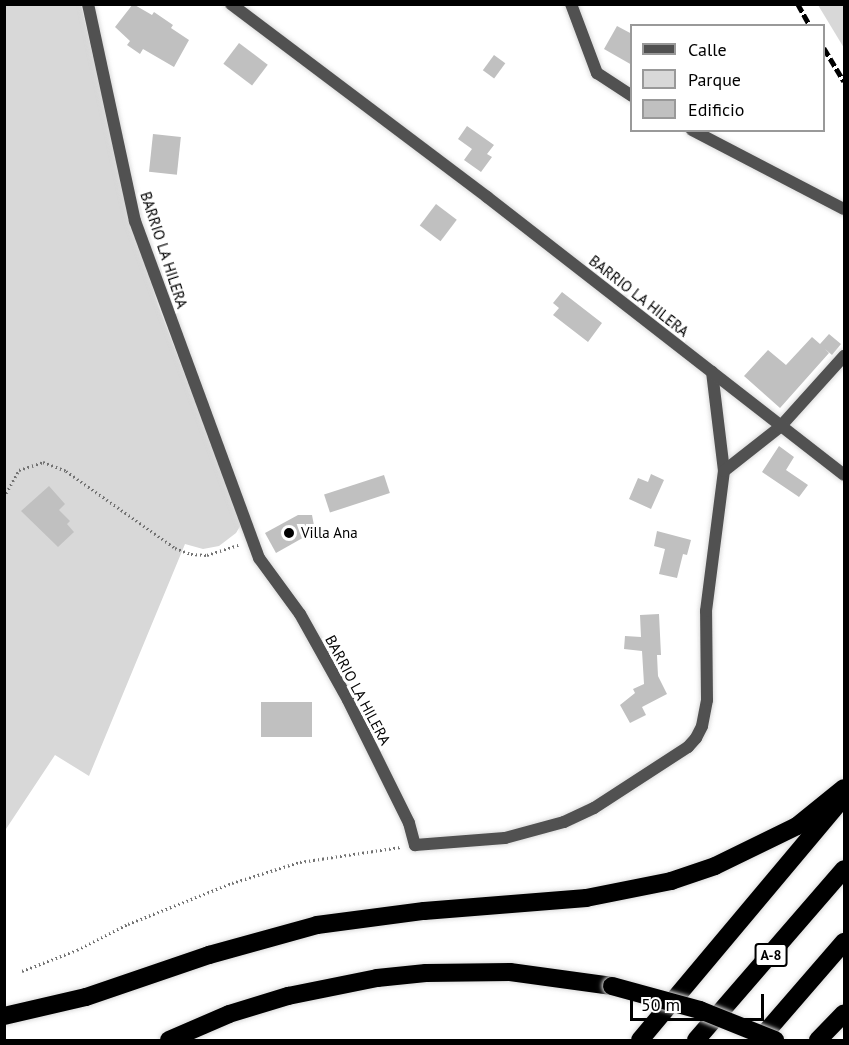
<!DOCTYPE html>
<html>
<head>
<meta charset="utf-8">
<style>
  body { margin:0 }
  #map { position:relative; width:849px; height:1045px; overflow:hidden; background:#fff; font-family:"PT Sans",sans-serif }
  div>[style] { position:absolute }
  .green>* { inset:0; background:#d8d8d8 }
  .building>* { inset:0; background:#c0c0c0; transform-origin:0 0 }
  .path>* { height:3px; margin-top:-1.5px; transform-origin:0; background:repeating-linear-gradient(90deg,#737373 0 1.5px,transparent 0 4.5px) }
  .roads { filter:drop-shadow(0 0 2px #dbdbdb) drop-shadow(0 0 2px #dbdbdb) }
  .minor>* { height:12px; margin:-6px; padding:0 6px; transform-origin:6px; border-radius:6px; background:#515151 }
  .tertiary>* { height:12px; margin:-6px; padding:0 6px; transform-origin:6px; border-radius:6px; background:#515151 }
  .motorway>* { height:18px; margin:-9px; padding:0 9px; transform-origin:9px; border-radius:9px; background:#000 }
  .rail>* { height:4.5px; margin-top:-2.25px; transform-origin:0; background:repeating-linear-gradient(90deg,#000 0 9px,transparent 0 12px) }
  .bridges { filter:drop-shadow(0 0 2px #dbdbdb) drop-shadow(0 0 2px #dbdbdb) }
  .motorway-bridge>* { height:18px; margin:-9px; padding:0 9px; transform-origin:9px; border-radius:9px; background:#000 }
  .dots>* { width:16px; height:16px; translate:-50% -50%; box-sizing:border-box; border:3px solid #fff; border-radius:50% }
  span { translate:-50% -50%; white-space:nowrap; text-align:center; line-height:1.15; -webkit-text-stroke:6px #fff; paint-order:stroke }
  .shield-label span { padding:2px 4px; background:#fff; border:2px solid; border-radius:4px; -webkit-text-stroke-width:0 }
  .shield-label { font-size:14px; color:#000; font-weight:700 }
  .street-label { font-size:15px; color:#000 }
  .poi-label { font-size:15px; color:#000 }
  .left { translate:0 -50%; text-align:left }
  .frame { position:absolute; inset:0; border:6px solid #000; pointer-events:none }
  .legend { position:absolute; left:630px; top:24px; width:195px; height:108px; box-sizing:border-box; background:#fff; border:2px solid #999; margin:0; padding:8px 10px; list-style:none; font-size:18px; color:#000 }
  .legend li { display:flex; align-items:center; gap:12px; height:30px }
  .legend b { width:30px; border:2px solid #999 }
  .scale { position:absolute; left:630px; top:994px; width:134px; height:27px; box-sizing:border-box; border:3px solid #000; border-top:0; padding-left:8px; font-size:18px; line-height:21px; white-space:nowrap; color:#000; -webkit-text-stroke:4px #fff; paint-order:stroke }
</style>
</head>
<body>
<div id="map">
  <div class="green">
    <i style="clip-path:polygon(5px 5px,81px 5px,130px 214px,158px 305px,242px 523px,236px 533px,219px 546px,203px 549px,185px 544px,89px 776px,55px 755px,6px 829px)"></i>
    <i style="clip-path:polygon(818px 5px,844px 5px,844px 48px)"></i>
  </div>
  <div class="building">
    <i style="clip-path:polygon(133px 4px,152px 15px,154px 12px,173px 25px,171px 28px,189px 40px,174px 67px,143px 49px,140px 54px,127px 45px,130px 41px,115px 27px)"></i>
    <i style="clip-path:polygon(617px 26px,632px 34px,632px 65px,604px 49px)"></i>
    <i style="left:239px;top:43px;width:36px;height:26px;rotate:37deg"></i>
    <i style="left:494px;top:55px;width:14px;height:19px;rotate:36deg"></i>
    <i style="clip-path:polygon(467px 126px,494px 145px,487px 154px,492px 157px,481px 172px,464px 160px,472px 149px,458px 139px)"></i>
    <i style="left:153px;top:134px;width:28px;height:38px;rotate:6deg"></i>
    <i style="left:436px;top:204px;width:26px;height:27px;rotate:37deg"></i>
    <i style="clip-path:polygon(562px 292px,602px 323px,588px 342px,553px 315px,559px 308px,553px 303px)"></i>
    <i style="clip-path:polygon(829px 334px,841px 344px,832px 355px,825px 349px,829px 353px,780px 408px,744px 376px,768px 350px,786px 365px,812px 337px,820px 344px)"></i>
    <i style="clip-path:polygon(779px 446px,794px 457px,786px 470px,808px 485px,799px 497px,762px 472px)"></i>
    <i style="clip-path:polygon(651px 474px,664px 480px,651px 509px,629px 499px,638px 478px,648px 482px)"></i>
    <i style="left:384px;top:475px;width:19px;height:63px;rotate:72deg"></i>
    <i style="clip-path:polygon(49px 486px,65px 504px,59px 510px,70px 521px,67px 524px,74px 532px,58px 547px,21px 511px)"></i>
    <i style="clip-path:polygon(298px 515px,312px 515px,315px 531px,276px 553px,265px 533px)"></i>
    <i style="clip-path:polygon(657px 531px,691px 540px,687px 555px,683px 554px,677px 578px,659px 574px,665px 549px,654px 546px)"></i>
    <i style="clip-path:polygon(659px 614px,661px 655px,657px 655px,658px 676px,667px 694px,642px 707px,646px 715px,630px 723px,620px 705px,635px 693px,633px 689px,644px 684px,642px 651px,624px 649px,625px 636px,641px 637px,640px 615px)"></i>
    <i style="left:261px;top:702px;width:51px;height:35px"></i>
  </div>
  <div class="path">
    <i style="left:4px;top:497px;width:31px;rotate:-61deg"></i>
    <i style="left:19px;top:470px;width:25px;rotate:-18deg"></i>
    <i style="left:43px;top:462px;width:25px;rotate:21deg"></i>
    <i style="left:66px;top:471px;width:133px;rotate:35.2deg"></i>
    <i style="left:175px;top:548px;width:17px;rotate:21deg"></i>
    <i style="left:191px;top:554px;width:16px;rotate:4deg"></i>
    <i style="left:207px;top:555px;width:33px;rotate:-18deg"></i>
    <i style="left:22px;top:971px;width:59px;rotate:-20.9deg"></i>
    <i style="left:77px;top:950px;width:57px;rotate:-27deg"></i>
    <i style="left:128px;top:924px;width:112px;rotate:-21.5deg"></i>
    <i style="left:232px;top:883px;width:71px;rotate:-17.2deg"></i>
    <i style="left:300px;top:862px;width:102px;rotate:-8.4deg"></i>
  </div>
  <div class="roads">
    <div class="minor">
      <i style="left:88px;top:4px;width:222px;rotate:77.8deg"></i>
      <i style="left:135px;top:221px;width:359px;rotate:69.8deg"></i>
      <i style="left:259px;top:558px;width:69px;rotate:53.8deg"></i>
      <i style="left:300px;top:614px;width:98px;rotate:60.8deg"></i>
      <i style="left:348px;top:700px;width:137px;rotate:63.6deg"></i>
      <i style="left:409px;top:823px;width:23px;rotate:75deg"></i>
      <i style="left:415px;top:845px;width:90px;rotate:-4.4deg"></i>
      <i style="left:505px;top:838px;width:61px;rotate:-15.2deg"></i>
      <i style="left:564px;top:822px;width:33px;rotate:-25deg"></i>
      <i style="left:594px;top:808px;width:112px;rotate:-33deg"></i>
      <i style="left:688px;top:747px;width:12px;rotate:-48deg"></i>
      <i style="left:696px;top:738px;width:13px;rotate:-63deg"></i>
      <i style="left:702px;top:726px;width:26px;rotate:-79deg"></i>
      <i style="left:707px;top:700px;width:89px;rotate:-90.6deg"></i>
      <i style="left:706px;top:611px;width:141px;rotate:-82.7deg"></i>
      <i style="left:724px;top:471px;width:100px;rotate:-96.9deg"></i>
      <i style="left:571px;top:4px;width:74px;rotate:69.4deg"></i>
      <i style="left:597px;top:73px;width:42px;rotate:33.3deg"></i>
      <i style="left:692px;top:130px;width:171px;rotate:27.5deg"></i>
      <i style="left:724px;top:471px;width:71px;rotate:-38.2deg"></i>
      <i style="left:780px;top:427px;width:96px;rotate:-48deg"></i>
    </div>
    <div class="tertiary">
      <i style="left:231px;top:4px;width:321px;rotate:37deg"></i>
      <i style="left:487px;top:197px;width:452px;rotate:37.9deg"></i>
    </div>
    <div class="motorway">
      <i style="left:4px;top:1016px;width:84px;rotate:-13deg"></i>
      <i style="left:86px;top:997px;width:130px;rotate:-18.9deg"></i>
      <i style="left:209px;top:955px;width:112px;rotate:-15.5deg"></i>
      <i style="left:317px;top:925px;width:108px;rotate:-7.5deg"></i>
      <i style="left:424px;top:911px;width:163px;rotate:-4.6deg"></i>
      <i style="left:586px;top:898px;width:87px;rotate:-11.3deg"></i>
      <i style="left:671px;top:881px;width:46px;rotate:-18.8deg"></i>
      <i style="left:715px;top:866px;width:91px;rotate:-26deg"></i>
      <i style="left:797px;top:826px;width:60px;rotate:-39deg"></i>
      <i style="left:169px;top:1040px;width:65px;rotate:-23.4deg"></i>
      <i style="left:229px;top:1014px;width:62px;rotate:-17deg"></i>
      <i style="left:288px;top:996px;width:91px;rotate:-11.4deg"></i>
      <i style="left:377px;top:978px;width:49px;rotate:-5.8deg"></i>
      <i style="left:426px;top:973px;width:84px;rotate:-0.7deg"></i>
      <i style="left:510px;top:972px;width:103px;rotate:7.8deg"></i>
      <i style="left:640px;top:1040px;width:308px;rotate:-50deg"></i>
      <i style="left:696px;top:1040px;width:226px;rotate:-49.1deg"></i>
      <i style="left:759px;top:1040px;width:130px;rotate:-49.1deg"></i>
      <i style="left:818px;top:1040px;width:37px;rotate:-46deg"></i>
    </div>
  </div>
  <div class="rail">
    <i style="left:798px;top:4px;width:25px;rotate:61deg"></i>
    <i style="left:824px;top:48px;width:39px;rotate:59deg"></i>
  </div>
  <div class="bridges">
    <div class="motorway-bridge">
      <i style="left:612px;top:986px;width:91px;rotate:15.3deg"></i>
      <i style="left:700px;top:1010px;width:81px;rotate:21.8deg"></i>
    </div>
  </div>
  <div class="dots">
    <i style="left:289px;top:533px;background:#000"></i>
  </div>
  <div class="shield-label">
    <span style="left:771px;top:955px">A-8</span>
  </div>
  <div class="street-label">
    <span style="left:164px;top:250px;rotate:72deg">BARRIO LA HILERA</span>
    <span style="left:639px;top:296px;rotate:38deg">BARRIO LA HILERA</span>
    <span style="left:358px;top:690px;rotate:62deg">BARRIO LA HILERA</span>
  </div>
  <div class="poi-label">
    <span class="left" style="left:301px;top:533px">Villa Ana</span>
  </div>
  <div class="frame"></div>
  <ul class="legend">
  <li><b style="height:8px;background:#515151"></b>Calle</li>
  <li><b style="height:16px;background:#d8d8d8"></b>Parque</li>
  <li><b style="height:16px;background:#c0c0c0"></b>Edificio</li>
  </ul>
  <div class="scale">50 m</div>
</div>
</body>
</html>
